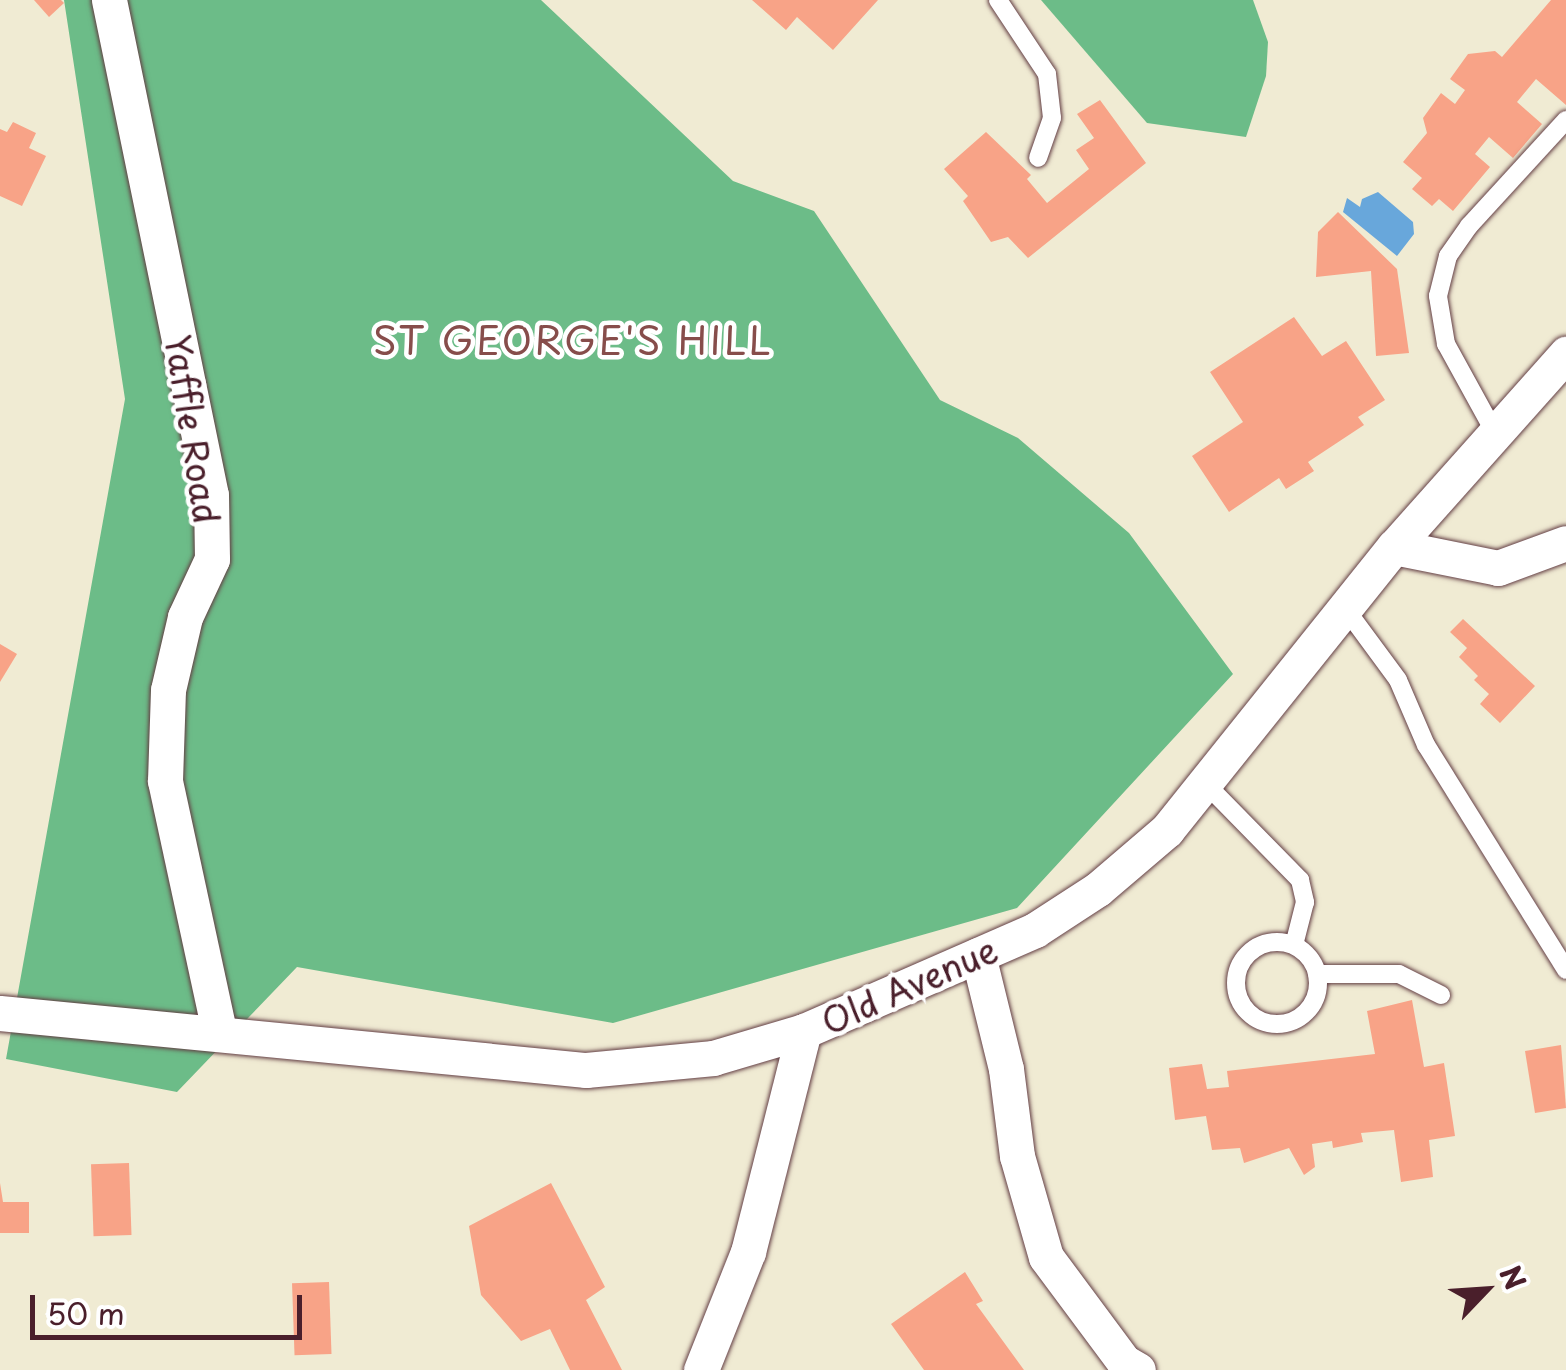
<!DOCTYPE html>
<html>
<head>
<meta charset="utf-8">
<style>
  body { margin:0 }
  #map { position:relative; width:1566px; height:1370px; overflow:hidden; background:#f0ebd3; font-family:"Playpen Sans",sans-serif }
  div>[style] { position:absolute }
  .forest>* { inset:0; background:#6cbc88 }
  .water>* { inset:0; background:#68a7db }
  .building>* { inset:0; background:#f8a387; transform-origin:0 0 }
  .roads { filter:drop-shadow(0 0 2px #633e44) drop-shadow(0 0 2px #633e44) }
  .lane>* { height:18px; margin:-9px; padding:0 9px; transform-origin:9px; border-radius:9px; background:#fff }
  .lane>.ring { margin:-9px; padding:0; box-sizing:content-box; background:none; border:18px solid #fff; border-radius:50% }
  .street>* { height:35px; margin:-17.5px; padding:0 17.5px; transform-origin:17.5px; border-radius:17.5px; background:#fff }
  span { translate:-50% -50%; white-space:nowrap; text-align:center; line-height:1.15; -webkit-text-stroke:9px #fff; paint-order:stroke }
  .street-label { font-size:35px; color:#4a1f2b }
  .neighbourhood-label { font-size:38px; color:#874d4b; letter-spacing:2.5px }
  .north { position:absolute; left:1436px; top:1240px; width:100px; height:100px; -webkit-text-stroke:8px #fff; paint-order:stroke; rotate:65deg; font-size:28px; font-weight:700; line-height:40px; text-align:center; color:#4a1f2b }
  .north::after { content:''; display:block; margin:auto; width:35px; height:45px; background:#4a1f2b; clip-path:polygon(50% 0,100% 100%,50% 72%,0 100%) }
  .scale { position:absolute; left:30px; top:1295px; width:272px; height:45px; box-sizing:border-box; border:5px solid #4a1f2b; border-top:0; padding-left:12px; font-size:30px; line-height:35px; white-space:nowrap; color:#4a1f2b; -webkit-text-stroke:8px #fff; paint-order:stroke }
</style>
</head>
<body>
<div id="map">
  <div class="forest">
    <i style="clip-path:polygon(64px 0,541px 0,733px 181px,814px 211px,940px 400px,1018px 438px,1129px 533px,1233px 674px,1017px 908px,613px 1023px,297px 967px,177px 1092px,6px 1059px,125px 399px)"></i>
    <i style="clip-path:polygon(1041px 0,1253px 0,1268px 42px,1266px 76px,1246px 137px,1147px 123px)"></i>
  </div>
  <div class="water">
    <i style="clip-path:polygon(1378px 192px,1413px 222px,1414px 234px,1397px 256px,1343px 212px,1347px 198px,1360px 207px,1362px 199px)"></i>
  </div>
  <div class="building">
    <i style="clip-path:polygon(34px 0,61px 0,64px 3px,49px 17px)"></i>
    <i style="clip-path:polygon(752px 0,878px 0,833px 50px,797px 17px,786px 30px)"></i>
    <i style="clip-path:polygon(1551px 0,1566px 0,1566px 105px,1536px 79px,1517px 102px,1542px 124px,1513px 158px,1489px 137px,1475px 154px,1490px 167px,1453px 211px,1439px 199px,1432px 206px,1412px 189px,1422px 178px,1403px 162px,1427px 133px,1423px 118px,1441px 93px,1455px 104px,1465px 90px,1450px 79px,1468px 54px,1495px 51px,1502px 57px)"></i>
    <i style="clip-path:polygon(1100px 100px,1146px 163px,1028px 258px,1008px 237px,991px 242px,963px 201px,968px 196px,944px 169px,986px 132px,1031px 175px,1027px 179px,1047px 203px,1089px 169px,1076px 150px,1094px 138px,1077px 114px)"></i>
    <i style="clip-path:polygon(13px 122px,36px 133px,29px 148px,46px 156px,22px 206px,0 196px,0 129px,7px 132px)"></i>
    <i style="clip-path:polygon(1338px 212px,1397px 269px,1409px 353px,1376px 356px,1371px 271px,1316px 277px,1318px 232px)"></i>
    <i style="clip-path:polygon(1294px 317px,1322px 356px,1346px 341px,1385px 400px,1358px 417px,1364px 425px,1308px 462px,1314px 471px,1286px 489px,1279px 478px,1229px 512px,1192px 456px,1243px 422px,1210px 372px)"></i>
    <i style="clip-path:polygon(1463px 619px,1535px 686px,1500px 723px,1480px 704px,1489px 694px,1474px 680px,1478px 676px,1459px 657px,1467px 648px,1450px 632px)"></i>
    <i style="clip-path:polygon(0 644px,17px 654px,0 682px)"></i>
    <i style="clip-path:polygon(1412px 1000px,1424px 1067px,1444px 1063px,1455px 1136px,1429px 1140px,1433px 1177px,1401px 1182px,1394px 1130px,1361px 1133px,1363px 1142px,1333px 1148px,1332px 1141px,1312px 1144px,1315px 1167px,1304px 1175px,1289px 1148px,1244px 1163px,1240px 1148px,1212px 1150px,1206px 1116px,1175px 1120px,1169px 1068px,1202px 1064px,1207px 1089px,1229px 1087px,1227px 1071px,1375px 1054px,1367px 1011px)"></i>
    <i style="clip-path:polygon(1561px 1045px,1566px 1108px,1535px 1113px,1525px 1051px)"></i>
    <i style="left:129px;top:1163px;width:72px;height:38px;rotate:88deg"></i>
    <i style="clip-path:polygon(0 1183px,3px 1202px,29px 1202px,29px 1233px,0 1233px)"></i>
    <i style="clip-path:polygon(551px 1183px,605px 1287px,586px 1300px,622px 1370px,570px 1370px,550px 1329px,521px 1341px,481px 1295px,469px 1226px)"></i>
    <i style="clip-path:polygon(965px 1272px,983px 1301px,976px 1304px,1024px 1370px,924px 1370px,891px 1324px)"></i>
    <i style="left:329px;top:1282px;width:72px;height:37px;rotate:88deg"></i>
  </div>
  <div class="roads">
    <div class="lane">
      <i style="left:998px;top:0;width:89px;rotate:56.5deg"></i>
      <i style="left:1047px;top:74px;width:44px;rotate:83.5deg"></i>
      <i style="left:1052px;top:118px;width:42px;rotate:109.3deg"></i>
      <i style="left:1495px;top:433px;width:102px;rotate:-118.8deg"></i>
      <i style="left:1446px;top:344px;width:49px;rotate:-99.5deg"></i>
      <i style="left:1438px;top:296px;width:41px;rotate:-76deg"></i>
      <i style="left:1448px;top:256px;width:37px;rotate:-55deg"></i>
      <i style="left:1469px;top:226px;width:144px;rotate:-47.5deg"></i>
      <i style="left:1345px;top:608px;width:89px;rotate:53.6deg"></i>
      <i style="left:1398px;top:680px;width:71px;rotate:66.7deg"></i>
      <i style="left:1426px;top:745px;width:265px;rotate:58.1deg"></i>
      <i style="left:1205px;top:783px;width:136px;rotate:45.6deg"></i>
      <i style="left:1300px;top:880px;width:23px;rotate:77deg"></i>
      <i style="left:1305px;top:902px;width:44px;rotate:104.3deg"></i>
      <i class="ring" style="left:1236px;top:942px;width:64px;height:64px"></i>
      <i style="left:1317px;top:974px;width:82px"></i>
      <i style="left:1399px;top:974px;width:47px;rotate:26.6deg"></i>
    </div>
    <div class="street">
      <i style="left:109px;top:0;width:505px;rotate:78.36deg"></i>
      <i style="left:211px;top:495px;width:64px;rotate:89.1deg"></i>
      <i style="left:212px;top:559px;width:64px;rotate:115deg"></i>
      <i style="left:185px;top:617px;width:75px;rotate:103.1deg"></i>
      <i style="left:168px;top:690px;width:91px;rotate:91.9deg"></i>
      <i style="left:165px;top:781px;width:255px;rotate:77.8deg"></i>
      <i style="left:1394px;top:547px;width:106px;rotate:11.4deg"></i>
      <i style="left:1498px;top:568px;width:72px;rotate:-20.2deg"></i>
      <i style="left:978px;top:955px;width:117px;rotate:76.2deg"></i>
      <i style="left:1006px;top:1069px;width:88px;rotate:82.8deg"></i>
      <i style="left:1017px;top:1156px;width:105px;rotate:74deg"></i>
      <i style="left:1046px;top:1257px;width:131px;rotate:53.4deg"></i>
      <i style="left:1124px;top:1362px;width:16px;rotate:30deg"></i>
      <i style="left:0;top:1013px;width:589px;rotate:5.56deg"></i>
      <i style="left:586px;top:1070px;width:128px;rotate:-5.4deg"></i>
      <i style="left:713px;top:1058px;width:95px;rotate:-16.5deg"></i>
      <i style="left:804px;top:1031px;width:252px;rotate:-23.6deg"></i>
      <i style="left:1035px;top:930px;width:75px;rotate:-33.1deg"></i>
      <i style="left:1098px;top:889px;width:91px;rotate:-40.5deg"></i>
      <i style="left:1167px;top:830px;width:363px;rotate:-51.3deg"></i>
      <i style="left:1394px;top:547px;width:259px;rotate:-48.3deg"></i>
      <i style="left:701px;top:1370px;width:127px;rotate:-68.3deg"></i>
      <i style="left:748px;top:1252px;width:228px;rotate:-75.8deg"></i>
    </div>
  </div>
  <div class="street-label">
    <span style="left:193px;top:429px;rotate:81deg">Yaffle Road</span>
    <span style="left:909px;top:985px;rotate:-24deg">Old Avenue</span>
  </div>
  <div class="neighbourhood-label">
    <span style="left:573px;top:340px">ST GEORGE'S HILL</span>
  </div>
  <div class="north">N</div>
  <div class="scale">50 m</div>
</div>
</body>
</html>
